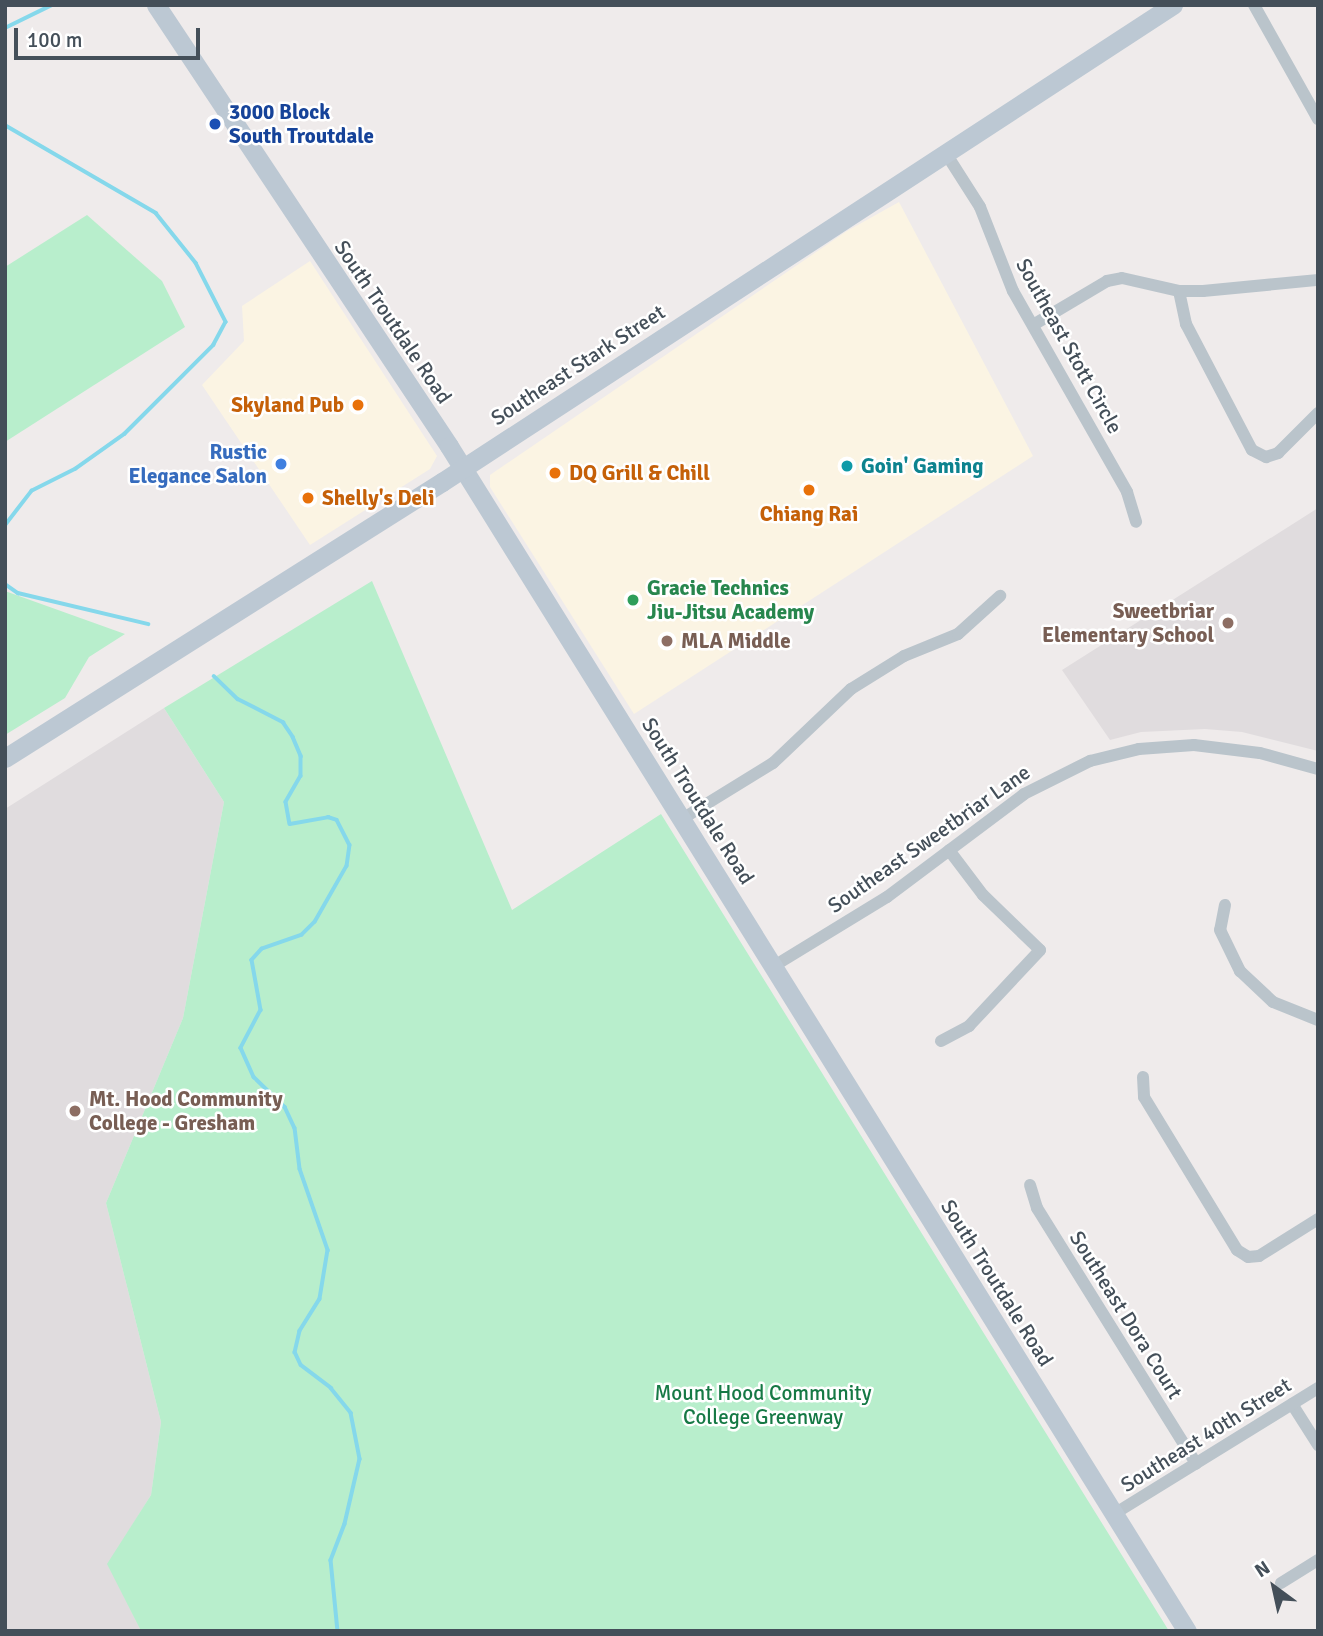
<!DOCTYPE html>
<html>
<head>
<meta charset="utf-8">
<style>
  body { margin:0 }
  #map { position:relative; width:1323px; height:1636px; overflow:hidden; background:#efebeb; font-family:Signika,sans-serif }
  div>[style] { position:absolute }
  .commercial>* { inset:0; background:#fbf4e3 }
  .education>* { inset:0; background:#e0dcde }
  .green>* { inset:0; background:#b8eecc }
  .stream>* { height:3.5px; margin:-1.75px; padding:0 1.75px; transform-origin:1.75px; border-radius:1.75px; background:#85d8eb }
  .street>* { height:12px; margin:-6px; padding:0 6px; transform-origin:6px; border-radius:6px; background:#bac4cb }
  .secondary>* { height:19px; margin:-9.5px; padding:0 9.5px; transform-origin:9.5px; border-radius:9.5px; background:#bcc8d3 }
  .dots>* { width:19px; height:19px; translate:-50% -50%; box-sizing:border-box; border:4px solid #fff; border-radius:50% }
  span { translate:-50% -50%; white-space:nowrap; text-align:center; line-height:1.15; -webkit-text-stroke:5px #fff; paint-order:stroke }
  .transit-label { font-size:21px; color:#164399; font-weight:700 }
  .left { translate:0 -50%; text-align:left }
  .street-label { font-size:21px; color:#444f59 }
  .food-label { font-size:21px; color:#c56008; font-weight:700 }
  .right { translate:-100% -50%; text-align:right }
  .shop-label { font-size:21px; color:#366cbe; font-weight:700 }
  .culture-label { font-size:21px; color:#0d838f; font-weight:700 }
  .leisure-label { font-size:21px; color:#27864d; font-weight:700 }
  .education-label { font-size:21px; color:#785e54; font-weight:700 }
  .park-label { font-size:21px; color:#167945 }
  .frame { position:absolute; inset:0; border:7px solid #444f59; pointer-events:none }
  .north { position:absolute; left:1239px; top:1552px; width:70px; height:70px; -webkit-text-stroke:5px #fff; paint-order:stroke; rotate:327deg; font-size:19px; font-weight:700; line-height:28px; text-align:center; color:#444f59 }
  .north::after { content:''; display:block; margin:auto; width:24px; height:32px; background:#444f59; clip-path:polygon(50% 0,100% 100%,50% 72%,0 100%) }
  .scale { position:absolute; left:14px; top:28px; width:186px; height:32px; box-sizing:border-box; border:4px solid #444f59; border-top:0; padding-left:9px; font-size:21px; line-height:24px; white-space:nowrap; color:#444f59; -webkit-text-stroke:5px #fff; paint-order:stroke }
</style>
</head>
<body>
<div id="map">
  <div class="commercial">
    <i style="clip-path:polygon(899px 202px,1033px 456px,634px 714px,490px 487px,490px 475px,847px 231px)"></i>
    <i style="clip-path:polygon(310px 261px,437px 456px,430px 469px,310px 545px,202px 385px,244px 341px,242px 306px)"></i>
  </div>
  <div class="education">
    <i style="clip-path:polygon(1318px 508px,1318px 751px,1242px 732px,1205px 729px,1141px 732px,1110px 740px,1062px 670px)"></i>
    <i style="clip-path:polygon(164px 708px,224px 802px,183px 1018px,106px 1203px,161px 1422px,151px 1495px,108px 1564px,141px 1631px,5px 1631px,5px 809px)"></i>
  </div>
  <div class="green">
    <i style="clip-path:polygon(87px 215px,162px 281px,185px 327px,5px 442px,5px 267px)"></i>
    <i style="clip-path:polygon(372px 581px,512px 910px,661px 814px,1169px 1631px,141px 1631px,107px 1564px,151px 1495px,161px 1422px,106px 1203px,183px 1018px,224px 802px,164px 708px)"></i>
    <i style="clip-path:polygon(5px 591px,125px 634px,89px 657px,65px 698px,5px 735px)"></i>
  </div>
  <div class="stream">
    <i style="left:5px;top:28px;width:52px;rotate:-26.1deg"></i>
    <i style="left:5px;top:125px;width:175px;rotate:30.2deg"></i>
    <i style="left:156px;top:213px;width:64px;rotate:51.3deg"></i>
    <i style="left:196px;top:263px;width:66px;rotate:63deg"></i>
    <i style="left:226px;top:322px;width:26px;rotate:118deg"></i>
    <i style="left:214px;top:345px;width:126px;rotate:135deg"></i>
    <i style="left:125px;top:434px;width:60px;rotate:144.5deg"></i>
    <i style="left:76px;top:469px;width:49px;rotate:153.4deg"></i>
    <i style="left:32px;top:491px;width:44px;rotate:127.6deg"></i>
    <i style="left:5px;top:584px;width:16px;rotate:35deg"></i>
    <i style="left:18px;top:593px;width:134px;rotate:13.4deg"></i>
    <i style="left:214px;top:676px;width:33px;rotate:44deg"></i>
    <i style="left:238px;top:699px;width:51px;rotate:27.1deg"></i>
    <i style="left:283px;top:722px;width:18px;rotate:56deg"></i>
    <i style="left:293px;top:737px;width:21px;rotate:67deg"></i>
    <i style="left:301px;top:756px;width:20px;rotate:90deg"></i>
    <i style="left:301px;top:776px;width:30px;rotate:120deg"></i>
    <i style="left:286px;top:802px;width:22px;rotate:80deg"></i>
    <i style="left:290px;top:824px;width:39px;rotate:-10deg"></i>
    <i style="left:328px;top:817px;width:9px;rotate:18deg"></i>
    <i style="left:337px;top:820px;width:28px;rotate:63deg"></i>
    <i style="left:350px;top:845px;width:21px;rotate:98deg"></i>
    <i style="left:347px;top:866px;width:64px;rotate:119.7deg"></i>
    <i style="left:315px;top:922px;width:18px;rotate:135deg"></i>
    <i style="left:302px;top:935px;width:42px;rotate:160.7deg"></i>
    <i style="left:262px;top:949px;width:15px;rotate:132deg"></i>
    <i style="left:252px;top:960px;width:51px;rotate:79.8deg"></i>
    <i style="left:261px;top:1010px;width:43px;rotate:117.8deg"></i>
    <i style="left:241px;top:1048px;width:32px;rotate:66deg"></i>
    <i style="left:254px;top:1077px;width:43px;rotate:44.1deg"></i>
    <i style="left:285px;top:1107px;width:23px;rotate:65deg"></i>
    <i style="left:295px;top:1128px;width:41px;rotate:83deg"></i>
    <i style="left:300px;top:1169px;width:86px;rotate:70.9deg"></i>
    <i style="left:328px;top:1250px;width:50px;rotate:99.3deg"></i>
    <i style="left:320px;top:1299px;width:38px;rotate:122deg"></i>
    <i style="left:300px;top:1331px;width:22px;rotate:103deg"></i>
    <i style="left:295px;top:1352px;width:14px;rotate:65deg"></i>
    <i style="left:301px;top:1365px;width:38px;rotate:37deg"></i>
    <i style="left:331px;top:1388px;width:32px;rotate:51deg"></i>
    <i style="left:351px;top:1413px;width:47px;rotate:78.9deg"></i>
    <i style="left:360px;top:1459px;width:67px;rotate:103deg"></i>
    <i style="left:345px;top:1524px;width:39px;rotate:111deg"></i>
    <i style="left:331px;top:1560px;width:71px;rotate:84.4deg"></i>
  </div>
  <div class="street">
    <i style="left:1254px;top:5px;width:131px;rotate:60.7deg"></i>
    <i style="left:945px;top:152px;width:65px;rotate:57.5deg"></i>
    <i style="left:980px;top:207px;width:90px;rotate:68.6deg"></i>
    <i style="left:1013px;top:291px;width:231px;rotate:60.4deg"></i>
    <i style="left:1127px;top:492px;width:31px;rotate:73deg"></i>
    <i style="left:1179px;top:291px;width:34px;rotate:78deg"></i>
    <i style="left:1186px;top:324px;width:142px;rotate:62.4deg"></i>
    <i style="left:1252px;top:450px;width:16px;rotate:27deg"></i>
    <i style="left:1266px;top:457px;width:13px;rotate:-18deg"></i>
    <i style="left:1278px;top:453px;width:57px;rotate:-45deg"></i>
    <i style="left:1033px;top:325px;width:86px;rotate:-30.7deg"></i>
    <i style="left:1107px;top:281px;width:15px;rotate:-11deg"></i>
    <i style="left:1122px;top:278px;width:58px;rotate:12.8deg"></i>
    <i style="left:1179px;top:291px;width:24px"></i>
    <i style="left:1203px;top:291px;width:116px;rotate:-5.5deg"></i>
    <i style="left:682px;top:819px;width:107px;rotate:-31.6deg"></i>
    <i style="left:773px;top:763px;width:108px;rotate:-43.5deg"></i>
    <i style="left:851px;top:689px;width:62px;rotate:-31.9deg"></i>
    <i style="left:904px;top:656px;width:58px;rotate:-22.2deg"></i>
    <i style="left:958px;top:634px;width:57px;rotate:-42.1deg"></i>
    <i style="left:1225px;top:905px;width:25px;rotate:101deg"></i>
    <i style="left:1220px;top:930px;width:46px;rotate:64deg"></i>
    <i style="left:1240px;top:971px;width:45px;rotate:43.2deg"></i>
    <i style="left:1273px;top:1002px;width:48px;rotate:21.8deg"></i>
    <i style="left:774px;top:966px;width:132px;rotate:-31.4deg"></i>
    <i style="left:887px;top:897px;width:171px;rotate:-36.9deg"></i>
    <i style="left:1024px;top:794px;width:74px;rotate:-26.6deg"></i>
    <i style="left:1090px;top:761px;width:50px;rotate:-13.8deg"></i>
    <i style="left:1139px;top:749px;width:55px;rotate:-4.2deg"></i>
    <i style="left:1194px;top:745px;width:66px;rotate:6.9deg"></i>
    <i style="left:1260px;top:753px;width:60px;rotate:15.4deg"></i>
    <i style="left:941px;top:1041px;width:32px;rotate:-28deg"></i>
    <i style="left:969px;top:1026px;width:104px;rotate:-46.9deg"></i>
    <i style="left:1040px;top:950px;width:79px;rotate:-136deg"></i>
    <i style="left:983px;top:895px;width:56px;rotate:-127.1deg"></i>
    <i style="left:1143px;top:1077px;width:20px;rotate:87deg"></i>
    <i style="left:1144px;top:1097px;width:179px;rotate:58.7deg"></i>
    <i style="left:1237px;top:1250px;width:13px;rotate:32deg"></i>
    <i style="left:1248px;top:1257px;width:11px;rotate:-5deg"></i>
    <i style="left:1259px;top:1256px;width:70px;rotate:-32.1deg"></i>
    <i style="left:1030px;top:1185px;width:24px;rotate:73deg"></i>
    <i style="left:1037px;top:1208px;width:301px;rotate:58.1deg"></i>
    <i style="left:1292px;top:1404px;width:49px;rotate:57.6deg"></i>
    <i style="left:1114px;top:1514px;width:240px;rotate:-31.7deg"></i>
    <i style="left:1281px;top:1583px;width:44px;rotate:-31.9deg"></i>
  </div>
  <div class="secondary">
    <i style="left:156px;top:5px;width:529px;rotate:56.4deg"></i>
    <i style="left:449px;top:446px;width:1396px;rotate:58.09deg"></i>
    <i style="left:5px;top:758px;width:517px;rotate:-32.28deg"></i>
    <i style="left:442px;top:482px;width:873px;rotate:-33.13deg"></i>
  </div>
  <div class="dots">
    <i style="left:215px;top:124px;background:#1a4fb4"></i>
    <i style="left:358px;top:405px;background:#e8710a"></i>
    <i style="left:281px;top:464px;background:#3f7fe0"></i>
    <i style="left:847px;top:466px;background:#0f9aa8"></i>
    <i style="left:555px;top:473px;background:#e8710a"></i>
    <i style="left:809px;top:490px;background:#e8710a"></i>
    <i style="left:308px;top:498px;background:#e8710a"></i>
    <i style="left:633px;top:600px;background:#2e9e5b"></i>
    <i style="left:1228px;top:623px;background:#8d6e63"></i>
    <i style="left:667px;top:641px;background:#8d6e63"></i>
    <i style="left:75px;top:1111px;background:#8d6e63"></i>
  </div>
  <div class="transit-label">
    <span class="left" style="left:229px;top:124px">3000 Block<br>South Troutdale</span>
  </div>
  <div class="street-label">
    <span style="left:393px;top:322px;rotate:56deg">South Troutdale Road</span>
    <span style="left:1069px;top:346px;rotate:61deg">Southeast Stott Circle</span>
    <span style="left:578px;top:365px;rotate:-33deg">Southeast Stark Street</span>
    <span style="left:698px;top:801px;rotate:58deg">South Troutdale Road</span>
    <span style="left:929px;top:839px;rotate:-35deg">Southeast Sweetbriar Lane</span>
    <span style="left:997px;top:1283px;rotate:58deg">South Troutdale Road</span>
    <span style="left:1126px;top:1315px;rotate:58deg">Southeast Dora Court</span>
    <span style="left:1206px;top:1435px;rotate:-32deg">Southeast 40th Street</span>
  </div>
  <div class="food-label">
    <span class="right" style="left:344px;top:405px">Skyland Pub</span>
    <span class="left" style="left:569px;top:473px">DQ Grill &amp; Chill</span>
    <span class="left" style="left:322px;top:498px">Shelly's Deli</span>
    <span style="left:809px;top:514px">Chiang Rai</span>
  </div>
  <div class="shop-label">
    <span class="right" style="left:267px;top:464px">Rustic<br>Elegance Salon</span>
  </div>
  <div class="culture-label">
    <span class="left" style="left:861px;top:466px">Goin' Gaming</span>
  </div>
  <div class="leisure-label">
    <span class="left" style="left:647px;top:600px">Gracie Technics<br>Jiu-Jitsu Academy</span>
  </div>
  <div class="education-label">
    <span class="right" style="left:1214px;top:623px">Sweetbriar<br>Elementary School</span>
    <span class="left" style="left:681px;top:641px">MLA Middle</span>
    <span class="left" style="left:89px;top:1111px">Mt. Hood Community<br>College - Gresham</span>
  </div>
  <div class="park-label">
    <span style="left:763px;top:1405px">Mount Hood Community<br>College Greenway</span>
  </div>
  <div class="frame"></div>
  <div class="north">N</div>
  <div class="scale">100 m</div>
</div>
</body>
</html>
